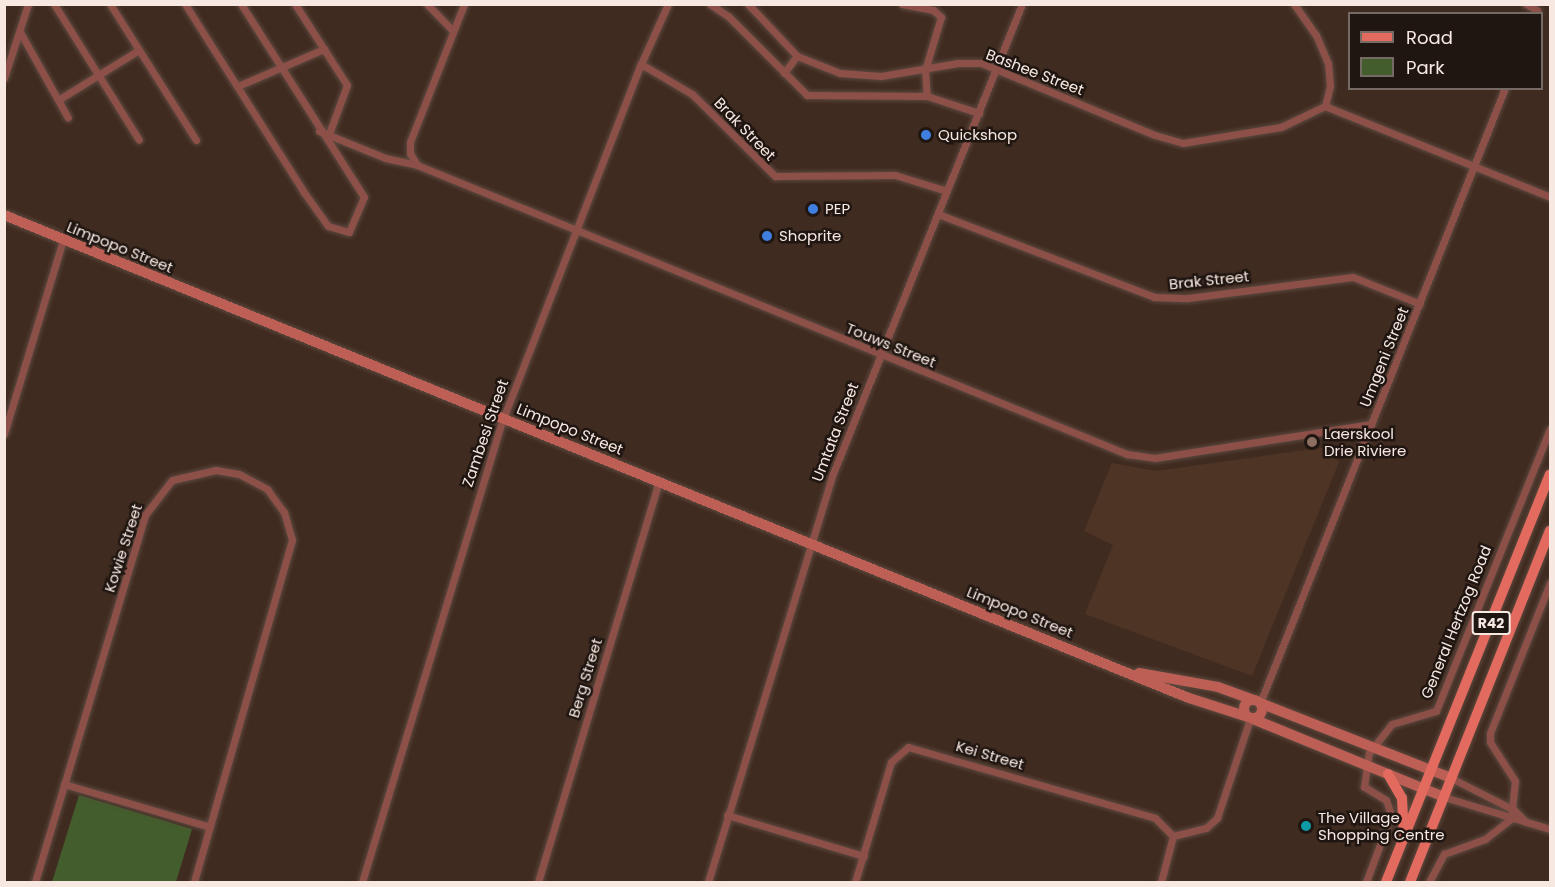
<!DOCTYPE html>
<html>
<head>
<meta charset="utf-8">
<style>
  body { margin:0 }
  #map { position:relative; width:1555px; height:887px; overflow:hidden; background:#402b20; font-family:Poppins,sans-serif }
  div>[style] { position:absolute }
  .built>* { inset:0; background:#4e3424 }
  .green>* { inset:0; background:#445d2d }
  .roads { filter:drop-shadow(0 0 2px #5d493f) drop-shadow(0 0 2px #5d493f) }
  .street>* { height:7px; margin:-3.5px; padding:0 3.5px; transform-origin:3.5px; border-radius:3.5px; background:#8c5049 }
  .secondary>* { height:10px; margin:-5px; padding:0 5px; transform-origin:5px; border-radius:5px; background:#bd5f55 }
  .secondary>.ring { margin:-5px; padding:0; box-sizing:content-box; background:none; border:10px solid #bd5f55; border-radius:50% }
  .primary>* { height:10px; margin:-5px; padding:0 5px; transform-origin:5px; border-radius:5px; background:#e36a5e }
  .dots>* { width:16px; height:16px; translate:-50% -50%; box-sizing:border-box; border:3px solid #201611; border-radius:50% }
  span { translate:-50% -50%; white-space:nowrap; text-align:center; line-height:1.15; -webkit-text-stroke:5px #201611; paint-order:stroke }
  .shield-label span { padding:2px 4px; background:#201611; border:2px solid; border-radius:4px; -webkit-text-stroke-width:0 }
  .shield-label { font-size:14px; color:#f7e9e2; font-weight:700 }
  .street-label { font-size:15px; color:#f7e9e2 }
  .poi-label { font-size:15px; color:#f7e9e2 }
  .left { translate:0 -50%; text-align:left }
  .frame { position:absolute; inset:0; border:6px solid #f7e9e2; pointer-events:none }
  .legend { position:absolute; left:1348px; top:12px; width:195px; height:78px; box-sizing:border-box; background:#201611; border:2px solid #766a65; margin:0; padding:8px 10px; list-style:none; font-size:18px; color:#f7e9e2 }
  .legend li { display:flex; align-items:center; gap:12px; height:30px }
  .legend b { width:30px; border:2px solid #766a65 }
</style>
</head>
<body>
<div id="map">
  <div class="built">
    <i style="clip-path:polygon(1327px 447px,1339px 462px,1252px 676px,1085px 614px,1113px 545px,1084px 531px,1112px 463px,1156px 471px)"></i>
  </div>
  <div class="green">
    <i style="clip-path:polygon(79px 795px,192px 829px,176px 882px,52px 882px)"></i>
  </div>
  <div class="roads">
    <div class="street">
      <i style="left:54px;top:4px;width:160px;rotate:58deg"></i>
      <i style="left:110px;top:4px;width:161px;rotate:57.7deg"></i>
      <i style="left:185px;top:4px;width:221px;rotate:57.7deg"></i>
      <i style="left:303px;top:191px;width:43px;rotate:54.5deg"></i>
      <i style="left:328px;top:226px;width:22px;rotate:16deg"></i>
      <i style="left:349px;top:232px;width:38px;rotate:-67deg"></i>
      <i style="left:364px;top:197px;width:229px;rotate:-122.5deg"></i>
      <i style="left:295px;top:4px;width:96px;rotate:57.3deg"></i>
      <i style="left:347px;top:85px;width:52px;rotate:110.2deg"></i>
      <i style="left:427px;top:4px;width:37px;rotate:46deg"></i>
      <i style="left:710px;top:4px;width:22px;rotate:34deg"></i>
      <i style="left:728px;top:16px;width:112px;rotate:45deg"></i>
      <i style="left:807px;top:95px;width:120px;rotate:0.5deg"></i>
      <i style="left:927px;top:96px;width:55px;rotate:18.1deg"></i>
      <i style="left:748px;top:4px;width:71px;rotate:46.7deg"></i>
      <i style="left:797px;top:56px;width:46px;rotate:21.6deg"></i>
      <i style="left:840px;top:73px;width:41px;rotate:4.2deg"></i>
      <i style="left:881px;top:76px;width:78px;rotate:-9.6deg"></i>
      <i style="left:958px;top:63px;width:23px"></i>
      <i style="left:981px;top:63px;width:188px;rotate:22.5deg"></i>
      <i style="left:1155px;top:135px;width:29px;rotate:16deg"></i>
      <i style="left:1183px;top:143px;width:99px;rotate:-9.3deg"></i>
      <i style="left:1281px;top:127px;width:49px;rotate:-25.5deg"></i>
      <i style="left:1325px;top:106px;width:243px;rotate:22deg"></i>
      <i style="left:902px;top:4px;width:32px;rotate:11deg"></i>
      <i style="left:933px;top:10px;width:11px;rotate:41deg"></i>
      <i style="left:941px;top:17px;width:55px;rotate:106.8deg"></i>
      <i style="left:925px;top:70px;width:26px;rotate:86deg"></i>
      <i style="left:1294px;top:4px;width:38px;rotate:55deg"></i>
      <i style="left:1316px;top:35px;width:30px;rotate:67deg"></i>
      <i style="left:1328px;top:63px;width:23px;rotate:85deg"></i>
      <i style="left:1330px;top:86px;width:21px;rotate:104deg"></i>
      <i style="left:1526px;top:4px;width:13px;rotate:29deg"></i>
      <i style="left:20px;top:32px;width:98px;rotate:60.8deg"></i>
      <i style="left:641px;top:64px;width:59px;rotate:30.5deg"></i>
      <i style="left:692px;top:94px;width:117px;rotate:44.7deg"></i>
      <i style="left:775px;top:176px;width:120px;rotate:-0.5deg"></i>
      <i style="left:895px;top:175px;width:54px;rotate:17.1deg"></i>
      <i style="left:784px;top:73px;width:21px;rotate:-53deg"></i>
      <i style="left:4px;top:78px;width:78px;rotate:-72deg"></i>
      <i style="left:238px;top:86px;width:94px;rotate:-23.3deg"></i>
      <i style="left:58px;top:100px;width:95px;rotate:-31.7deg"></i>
      <i style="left:319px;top:131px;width:71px;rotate:22.2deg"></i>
      <i style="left:385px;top:158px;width:33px;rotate:12deg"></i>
      <i style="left:417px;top:165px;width:767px;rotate:22.15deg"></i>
      <i style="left:1127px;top:454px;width:28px;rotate:8deg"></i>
      <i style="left:1155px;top:458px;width:219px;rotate:-8.9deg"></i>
      <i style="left:417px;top:165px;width:14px;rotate:-120deg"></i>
      <i style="left:410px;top:153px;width:11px;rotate:-90deg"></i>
      <i style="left:410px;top:142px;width:148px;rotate:-68.6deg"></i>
      <i style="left:938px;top:214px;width:231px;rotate:21deg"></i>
      <i style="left:1154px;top:297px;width:34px;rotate:2deg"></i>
      <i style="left:1188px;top:298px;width:166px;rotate:-7.3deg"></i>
      <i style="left:1353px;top:277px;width:72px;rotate:21.9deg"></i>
      <i style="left:4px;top:434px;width:203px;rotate:-73.1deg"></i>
      <i style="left:1260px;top:703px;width:662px;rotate:-68.28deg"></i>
      <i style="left:1451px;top:778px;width:71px;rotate:26.9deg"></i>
      <i style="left:1514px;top:810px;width:17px;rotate:45deg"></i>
      <i style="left:64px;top:784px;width:152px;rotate:16.4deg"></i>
      <i style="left:1444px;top:797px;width:111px;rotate:16.8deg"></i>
      <i style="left:727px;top:815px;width:143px;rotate:16.7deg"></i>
      <i style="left:35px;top:882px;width:383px;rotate:-73.3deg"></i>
      <i style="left:145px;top:515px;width:44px;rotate:-52.4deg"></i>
      <i style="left:172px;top:480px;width:45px;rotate:-12.8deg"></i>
      <i style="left:216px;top:470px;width:23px;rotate:10deg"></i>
      <i style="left:239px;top:474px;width:32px;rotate:28deg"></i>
      <i style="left:267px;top:489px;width:29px;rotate:54deg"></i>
      <i style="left:284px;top:512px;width:29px;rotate:74deg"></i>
      <i style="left:292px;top:540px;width:356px;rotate:106deg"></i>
      <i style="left:362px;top:882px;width:484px;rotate:-73.1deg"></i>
      <i style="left:503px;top:419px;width:381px;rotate:-68.8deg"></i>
      <i style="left:641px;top:64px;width:66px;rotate:-65.8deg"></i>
      <i style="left:538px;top:882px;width:419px;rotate:-73.2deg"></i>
      <i style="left:708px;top:882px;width:425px;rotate:-73deg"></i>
      <i style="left:832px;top:476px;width:509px;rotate:-68.07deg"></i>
      <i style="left:855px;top:882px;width:125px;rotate:-73.3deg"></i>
      <i style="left:891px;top:762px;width:23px;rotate:-41deg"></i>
      <i style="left:908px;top:747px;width:257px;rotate:16deg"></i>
      <i style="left:1155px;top:818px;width:25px;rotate:45deg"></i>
      <i style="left:1161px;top:882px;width:48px;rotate:-75.4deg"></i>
      <i style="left:1173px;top:836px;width:34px;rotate:-14deg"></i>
      <i style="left:1206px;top:828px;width:15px;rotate:-42deg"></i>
      <i style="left:1217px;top:818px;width:104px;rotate:-71.6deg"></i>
      <i style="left:1366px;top:882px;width:72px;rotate:-69.5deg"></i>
      <i style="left:1391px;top:815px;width:16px;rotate:-108deg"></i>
      <i style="left:1386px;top:800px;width:26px;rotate:-149deg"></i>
      <i style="left:1364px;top:787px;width:34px;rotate:-82deg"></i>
      <i style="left:1369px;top:753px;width:37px;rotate:-52deg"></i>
      <i style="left:1392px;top:724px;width:46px;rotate:-16.5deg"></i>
      <i style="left:1436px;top:711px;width:304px;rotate:-68deg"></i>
      <i style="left:1429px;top:882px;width:32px;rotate:-62deg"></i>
      <i style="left:1444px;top:854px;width:44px;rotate:-20.1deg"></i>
      <i style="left:1485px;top:839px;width:33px;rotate:-38deg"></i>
      <i style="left:1511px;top:819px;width:38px;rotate:-84deg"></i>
      <i style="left:1515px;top:781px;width:46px;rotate:-122.7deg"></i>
      <i style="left:1490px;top:742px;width:9px;rotate:-90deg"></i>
      <i style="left:1490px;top:733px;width:162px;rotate:-68.2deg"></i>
    </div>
    <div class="secondary">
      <i style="left:4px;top:215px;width:1280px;rotate:22.18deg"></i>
      <i style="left:1189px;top:698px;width:62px;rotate:17.9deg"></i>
      <i style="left:1139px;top:673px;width:80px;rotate:10deg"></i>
      <i style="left:1218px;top:687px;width:38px;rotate:20deg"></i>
      <i class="ring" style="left:1244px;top:700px;width:8px;height:8px"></i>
      <i style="left:1260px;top:703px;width:205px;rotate:21.4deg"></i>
      <i style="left:1253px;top:719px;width:206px;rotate:22.2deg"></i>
    </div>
    <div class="primary">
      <i style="left:1388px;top:774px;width:28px;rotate:60deg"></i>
      <i style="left:1402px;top:798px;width:33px;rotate:87deg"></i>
      <i style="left:1386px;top:882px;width:439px;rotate:-68.1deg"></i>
      <i style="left:1410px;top:882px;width:378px;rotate:-68.3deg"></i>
    </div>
  </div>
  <div class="dots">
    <i style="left:926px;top:135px;background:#3f7fe0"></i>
    <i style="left:813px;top:209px;background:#3f7fe0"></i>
    <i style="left:767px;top:236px;background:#3f7fe0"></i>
    <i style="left:1312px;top:442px;background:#8d6e63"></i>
    <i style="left:1306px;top:826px;background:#0f9aa8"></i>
  </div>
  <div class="shield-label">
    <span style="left:1491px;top:623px">R42</span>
  </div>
  <div class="street-label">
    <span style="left:1035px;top:72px;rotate:21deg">Bashee Street</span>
    <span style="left:745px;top:129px;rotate:46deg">Brak Street</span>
    <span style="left:120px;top:247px;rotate:22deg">Limpopo Street</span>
    <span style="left:1209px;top:280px;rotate:-6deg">Brak Street</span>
    <span style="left:891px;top:345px;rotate:22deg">Touws Street</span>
    <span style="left:1384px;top:357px;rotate:-68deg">Umgeni Street</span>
    <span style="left:570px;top:429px;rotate:22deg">Limpopo Street</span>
    <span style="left:835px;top:432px;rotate:-69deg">Umtata Street</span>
    <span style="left:485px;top:433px;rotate:-71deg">Zambesi Street</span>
    <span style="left:123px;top:548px;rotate:-72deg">Kowie Street</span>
    <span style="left:1020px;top:612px;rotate:22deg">Limpopo Street</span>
    <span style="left:1456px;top:622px;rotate:-68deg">General Hertzog Road</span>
    <span style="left:585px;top:678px;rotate:-73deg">Berg Street</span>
    <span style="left:990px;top:755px;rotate:16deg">Kei Street</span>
  </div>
  <div class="poi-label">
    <span class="left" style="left:938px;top:135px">Quickshop</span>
    <span class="left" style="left:825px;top:209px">PEP</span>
    <span class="left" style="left:779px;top:236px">Shoprite</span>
    <span class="left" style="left:1324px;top:442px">Laerskool<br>Drie Riviere</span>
    <span class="left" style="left:1318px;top:826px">The Village<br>Shopping Centre</span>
  </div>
  <div class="frame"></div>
  <ul class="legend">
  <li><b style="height:8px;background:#e36a5e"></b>Road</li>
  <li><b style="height:16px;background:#445d2d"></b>Park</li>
  </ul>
</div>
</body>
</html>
